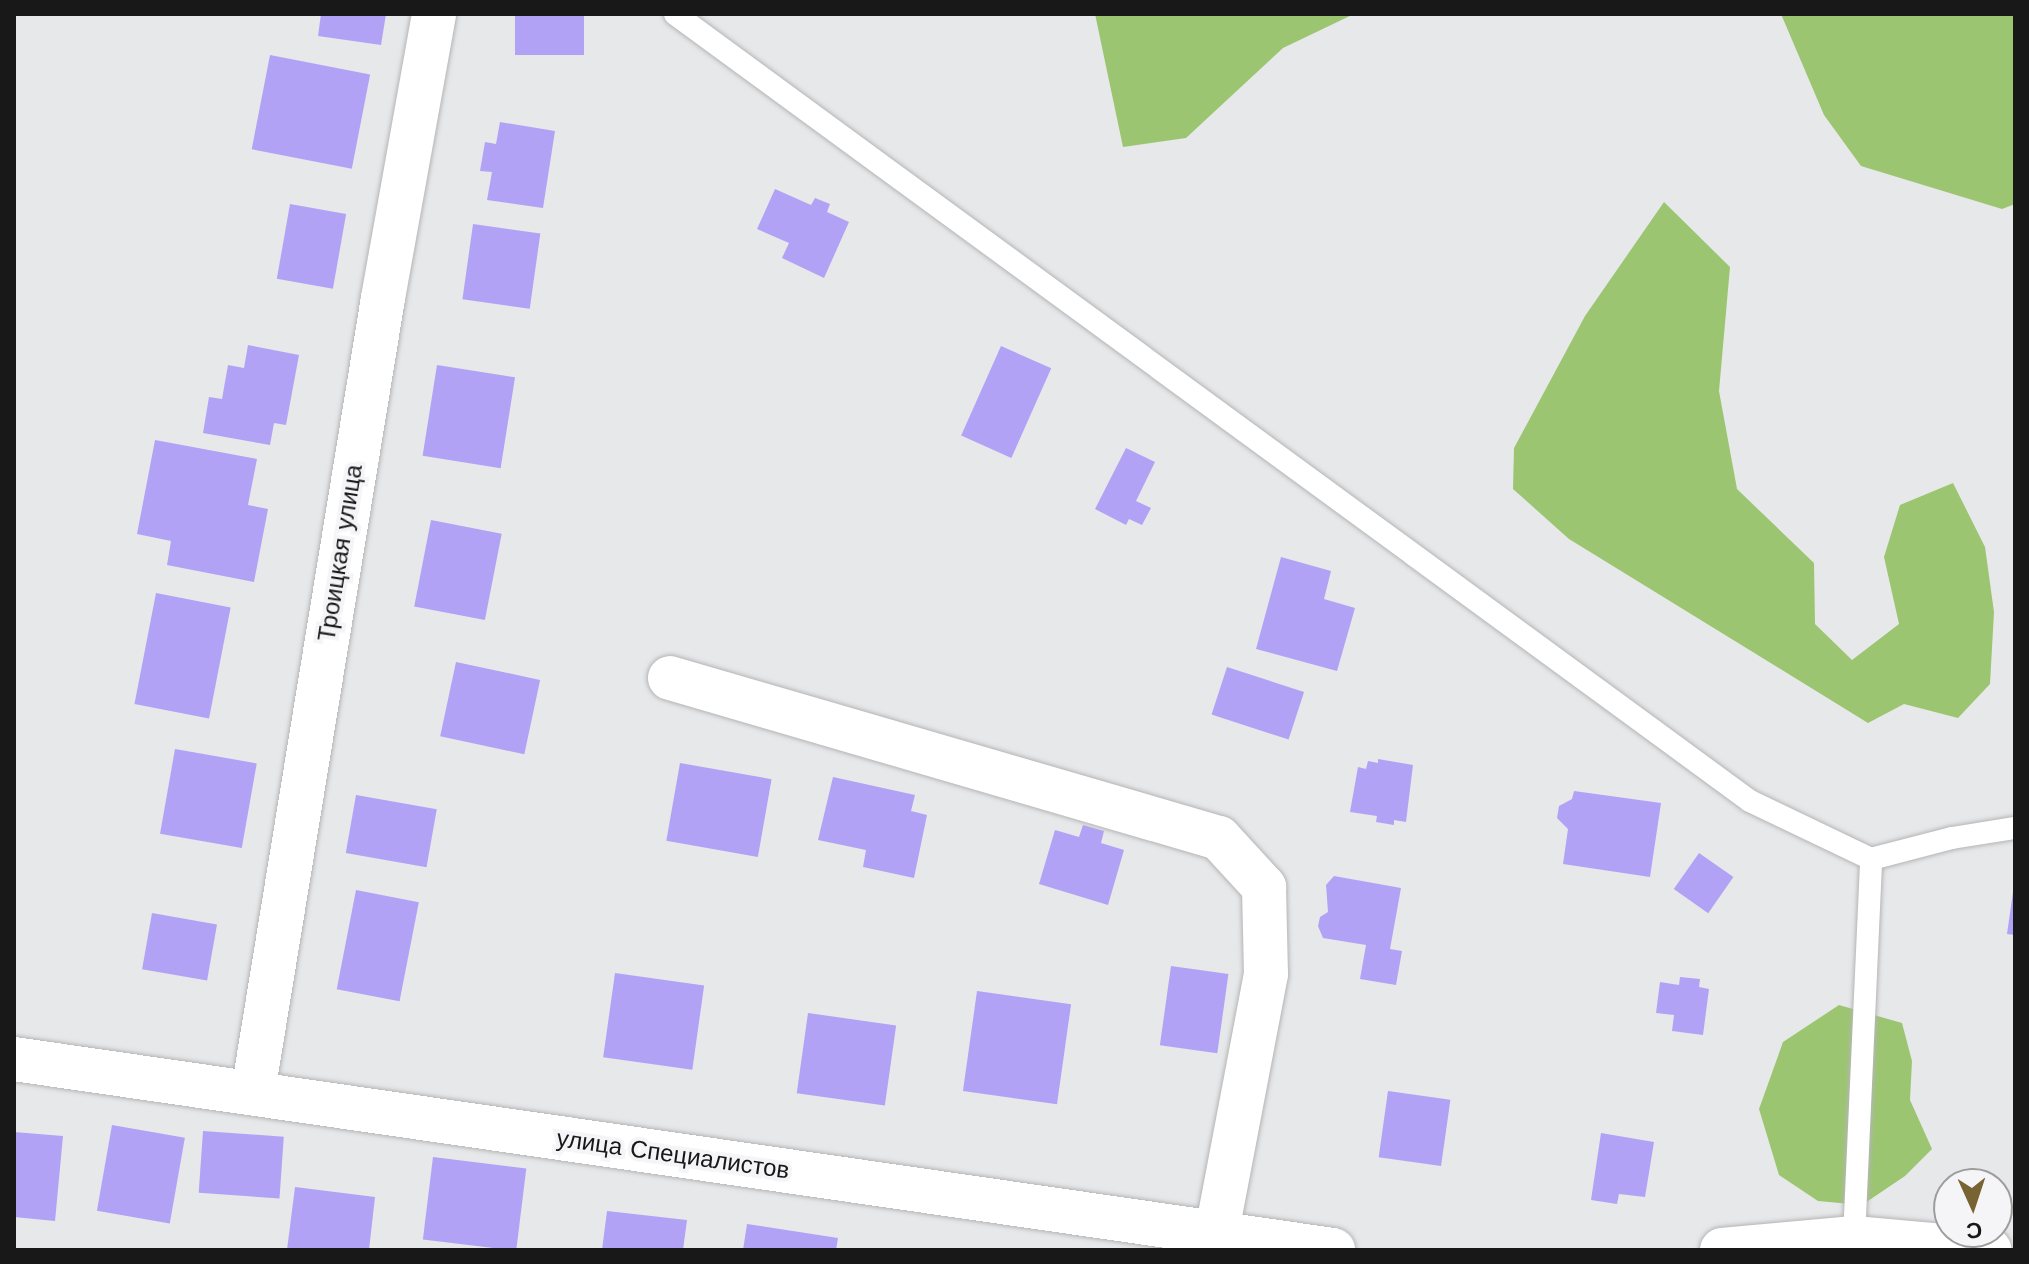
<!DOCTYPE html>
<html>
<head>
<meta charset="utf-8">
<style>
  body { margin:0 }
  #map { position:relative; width:2029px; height:1264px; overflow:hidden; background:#e7e8e9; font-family:"Work Sans",sans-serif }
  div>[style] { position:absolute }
  .forest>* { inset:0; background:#9cc571 }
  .building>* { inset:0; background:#b2a2f6; transform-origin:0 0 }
  .roads { filter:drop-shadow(0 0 2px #b5b5b7) drop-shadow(0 0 2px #b5b5b7) }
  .lane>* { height:22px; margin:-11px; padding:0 11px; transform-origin:11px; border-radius:11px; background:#fff }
  .street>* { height:44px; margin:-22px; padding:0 22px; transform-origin:22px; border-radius:22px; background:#fff }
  span { translate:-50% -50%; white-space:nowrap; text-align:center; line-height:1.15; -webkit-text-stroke:8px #f5f5f7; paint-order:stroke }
  .street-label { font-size:24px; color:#181819 }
  .frame { position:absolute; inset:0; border:16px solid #181819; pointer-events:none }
  .north { position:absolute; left:1933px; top:1168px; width:80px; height:80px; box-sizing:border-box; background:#f5f5f7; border:2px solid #9d9d9e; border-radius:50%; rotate:177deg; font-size:22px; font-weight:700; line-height:32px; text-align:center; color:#181819 }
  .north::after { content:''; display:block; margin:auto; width:28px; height:36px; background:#786433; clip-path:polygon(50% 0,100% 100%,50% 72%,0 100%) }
</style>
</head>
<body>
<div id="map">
  <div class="forest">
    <i style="clip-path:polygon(1095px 14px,1354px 14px,1283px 48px,1186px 138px,1123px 147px)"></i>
    <i style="clip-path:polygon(1781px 14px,2015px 14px,2015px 204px,2002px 209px,1861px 166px,1824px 115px)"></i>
    <i style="clip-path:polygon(1664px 202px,1730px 267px,1719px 391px,1737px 489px,1814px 563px,1815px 624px,1852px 660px,1899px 624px,1884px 557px,1900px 505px,1953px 483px,1985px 547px,1994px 612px,1990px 684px,1958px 718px,1904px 704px,1868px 723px,1569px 539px,1513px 489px,1514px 448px,1585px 316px)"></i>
    <i style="clip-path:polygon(1839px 1005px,1902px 1023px,1912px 1061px,1910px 1100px,1932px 1149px,1905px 1176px,1862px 1205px,1818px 1201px,1779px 1175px,1759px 1109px,1783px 1042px)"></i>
  </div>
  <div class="building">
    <i style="clip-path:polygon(321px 14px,386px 14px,381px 45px,318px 36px)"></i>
    <i style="left:515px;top:14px;width:69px;height:41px"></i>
    <i style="left:270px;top:55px;width:102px;height:96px;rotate:11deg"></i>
    <i style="clip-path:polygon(500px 122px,555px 131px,543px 208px,487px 200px,492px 172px,480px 171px,485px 142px,496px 144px)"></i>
    <i style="clip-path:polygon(775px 189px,811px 205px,815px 198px,830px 204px,827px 212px,849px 222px,824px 278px,782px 258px,789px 243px,757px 229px)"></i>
    <i style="left:290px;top:204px;width:57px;height:76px;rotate:10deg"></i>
    <i style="left:473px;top:224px;width:68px;height:76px;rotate:8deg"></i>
    <i style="clip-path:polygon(248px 345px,299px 355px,286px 425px,274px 423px,270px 445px,203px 433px,209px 397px,222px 399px,228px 365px,244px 368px)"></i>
    <i style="left:1001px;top:346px;width:55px;height:98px;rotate:24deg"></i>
    <i style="left:437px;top:365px;width:79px;height:92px;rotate:9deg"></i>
    <i style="clip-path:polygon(155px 440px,257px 459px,248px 505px,268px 509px,254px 582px,167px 565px,171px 541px,137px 534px)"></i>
    <i style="clip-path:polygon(1126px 448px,1155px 462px,1136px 501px,1151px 508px,1142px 525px,1129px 519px,1126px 525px,1095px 509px)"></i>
    <i style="left:431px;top:520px;width:72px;height:88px;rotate:11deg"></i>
    <i style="clip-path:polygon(1281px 557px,1331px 571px,1324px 599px,1355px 608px,1337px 671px,1256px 649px)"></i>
    <i style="left:156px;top:593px;width:76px;height:113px;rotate:11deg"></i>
    <i style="left:456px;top:662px;width:86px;height:76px;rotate:12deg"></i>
    <i style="left:1227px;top:667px;width:81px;height:50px;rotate:18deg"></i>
    <i style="left:175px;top:749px;width:83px;height:86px;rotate:10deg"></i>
    <i style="clip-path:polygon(1378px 759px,1413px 765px,1406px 822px,1394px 820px,1394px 825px,1376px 822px,1377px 816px,1350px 812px,1358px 767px,1366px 769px,1368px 761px,1378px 763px)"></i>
    <i style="left:680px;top:763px;width:93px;height:79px;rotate:10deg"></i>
    <i style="clip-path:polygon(833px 777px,915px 795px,911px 811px,927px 815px,914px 878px,863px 867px,866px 850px,818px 840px)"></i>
    <i style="clip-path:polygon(1574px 791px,1661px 803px,1650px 877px,1563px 864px,1568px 829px,1557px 818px,1559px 806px,1572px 799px)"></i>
    <i style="left:356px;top:795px;width:82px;height:59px;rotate:10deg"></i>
    <i style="clip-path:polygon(1083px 825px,1104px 831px,1101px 843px,1124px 850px,1108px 905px,1039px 884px,1055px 830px,1079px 837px)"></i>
    <i style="left:1699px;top:853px;width:42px;height:44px;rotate:35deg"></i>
    <i style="clip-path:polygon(1334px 876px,1401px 888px,1390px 949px,1402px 951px,1396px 985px,1360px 979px,1366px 945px,1323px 938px,1318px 926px,1320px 917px,1328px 912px,1326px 885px)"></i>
    <i style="left:356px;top:890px;width:64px;height:101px;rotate:11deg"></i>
    <i style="clip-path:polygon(2013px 892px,2015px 892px,2015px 935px,2007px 934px)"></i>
    <i style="left:152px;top:913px;width:66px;height:57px;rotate:10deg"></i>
    <i style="left:1171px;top:966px;width:58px;height:80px;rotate:8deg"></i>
    <i style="left:615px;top:973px;width:90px;height:85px;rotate:8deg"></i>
    <i style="clip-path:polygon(1680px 977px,1700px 979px,1699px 987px,1709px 989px,1703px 1035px,1672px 1031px,1674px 1015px,1656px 1013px,1660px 982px,1679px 985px)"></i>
    <i style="left:977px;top:991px;width:95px;height:101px;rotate:8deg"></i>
    <i style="left:808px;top:1013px;width:89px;height:81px;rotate:8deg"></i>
    <i style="left:1388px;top:1091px;width:63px;height:67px;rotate:8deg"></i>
    <i style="left:112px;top:1125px;width:74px;height:87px;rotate:10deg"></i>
    <i style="left:203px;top:1131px;width:81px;height:62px;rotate:4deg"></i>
    <i style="clip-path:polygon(14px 1132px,63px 1136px,55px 1221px,14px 1217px)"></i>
    <i style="clip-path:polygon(1601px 1133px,1654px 1142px,1645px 1197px,1619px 1194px,1617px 1204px,1591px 1200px)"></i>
    <i style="left:433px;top:1157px;width:94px;height:83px;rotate:7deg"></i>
    <i style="clip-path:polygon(295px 1187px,375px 1197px,369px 1250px,287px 1250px)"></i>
    <i style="clip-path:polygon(607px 1211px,687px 1220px,683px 1250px,602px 1250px)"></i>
    <i style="clip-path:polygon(747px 1224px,838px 1238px,836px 1250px,743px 1250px)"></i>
  </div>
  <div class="roads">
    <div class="lane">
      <i style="left:675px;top:14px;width:1332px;rotate:36.21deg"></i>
      <i style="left:1750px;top:801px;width:134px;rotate:25.6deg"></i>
      <i style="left:1854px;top:1238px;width:379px;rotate:-87.4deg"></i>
      <i style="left:1871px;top:859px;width:84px;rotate:-14.5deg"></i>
      <i style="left:1952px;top:838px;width:64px;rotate:-9deg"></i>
    </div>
    <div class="street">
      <i style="left:670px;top:678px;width:572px;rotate:16.25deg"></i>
      <i style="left:1219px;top:838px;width:67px;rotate:47.4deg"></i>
      <i style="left:1264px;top:887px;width:87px;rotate:88.7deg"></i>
      <i style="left:1266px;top:974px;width:266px;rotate:100.8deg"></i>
      <i style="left:14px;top:1059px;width:1333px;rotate:8.24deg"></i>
      <i style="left:253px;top:1092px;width:805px;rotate:-80.7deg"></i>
      <i style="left:383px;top:298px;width:289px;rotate:-79.8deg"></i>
      <i style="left:1722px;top:1250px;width:133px;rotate:-5.2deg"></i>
      <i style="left:1854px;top:1238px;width:136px;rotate:5.1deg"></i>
    </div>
  </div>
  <div class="street-label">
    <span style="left:341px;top:553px;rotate:-81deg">Троицкая улица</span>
    <span style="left:673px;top:1155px;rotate:8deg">улица Специалистов</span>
  </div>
  <div class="frame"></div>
  <div class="north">С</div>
</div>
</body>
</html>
